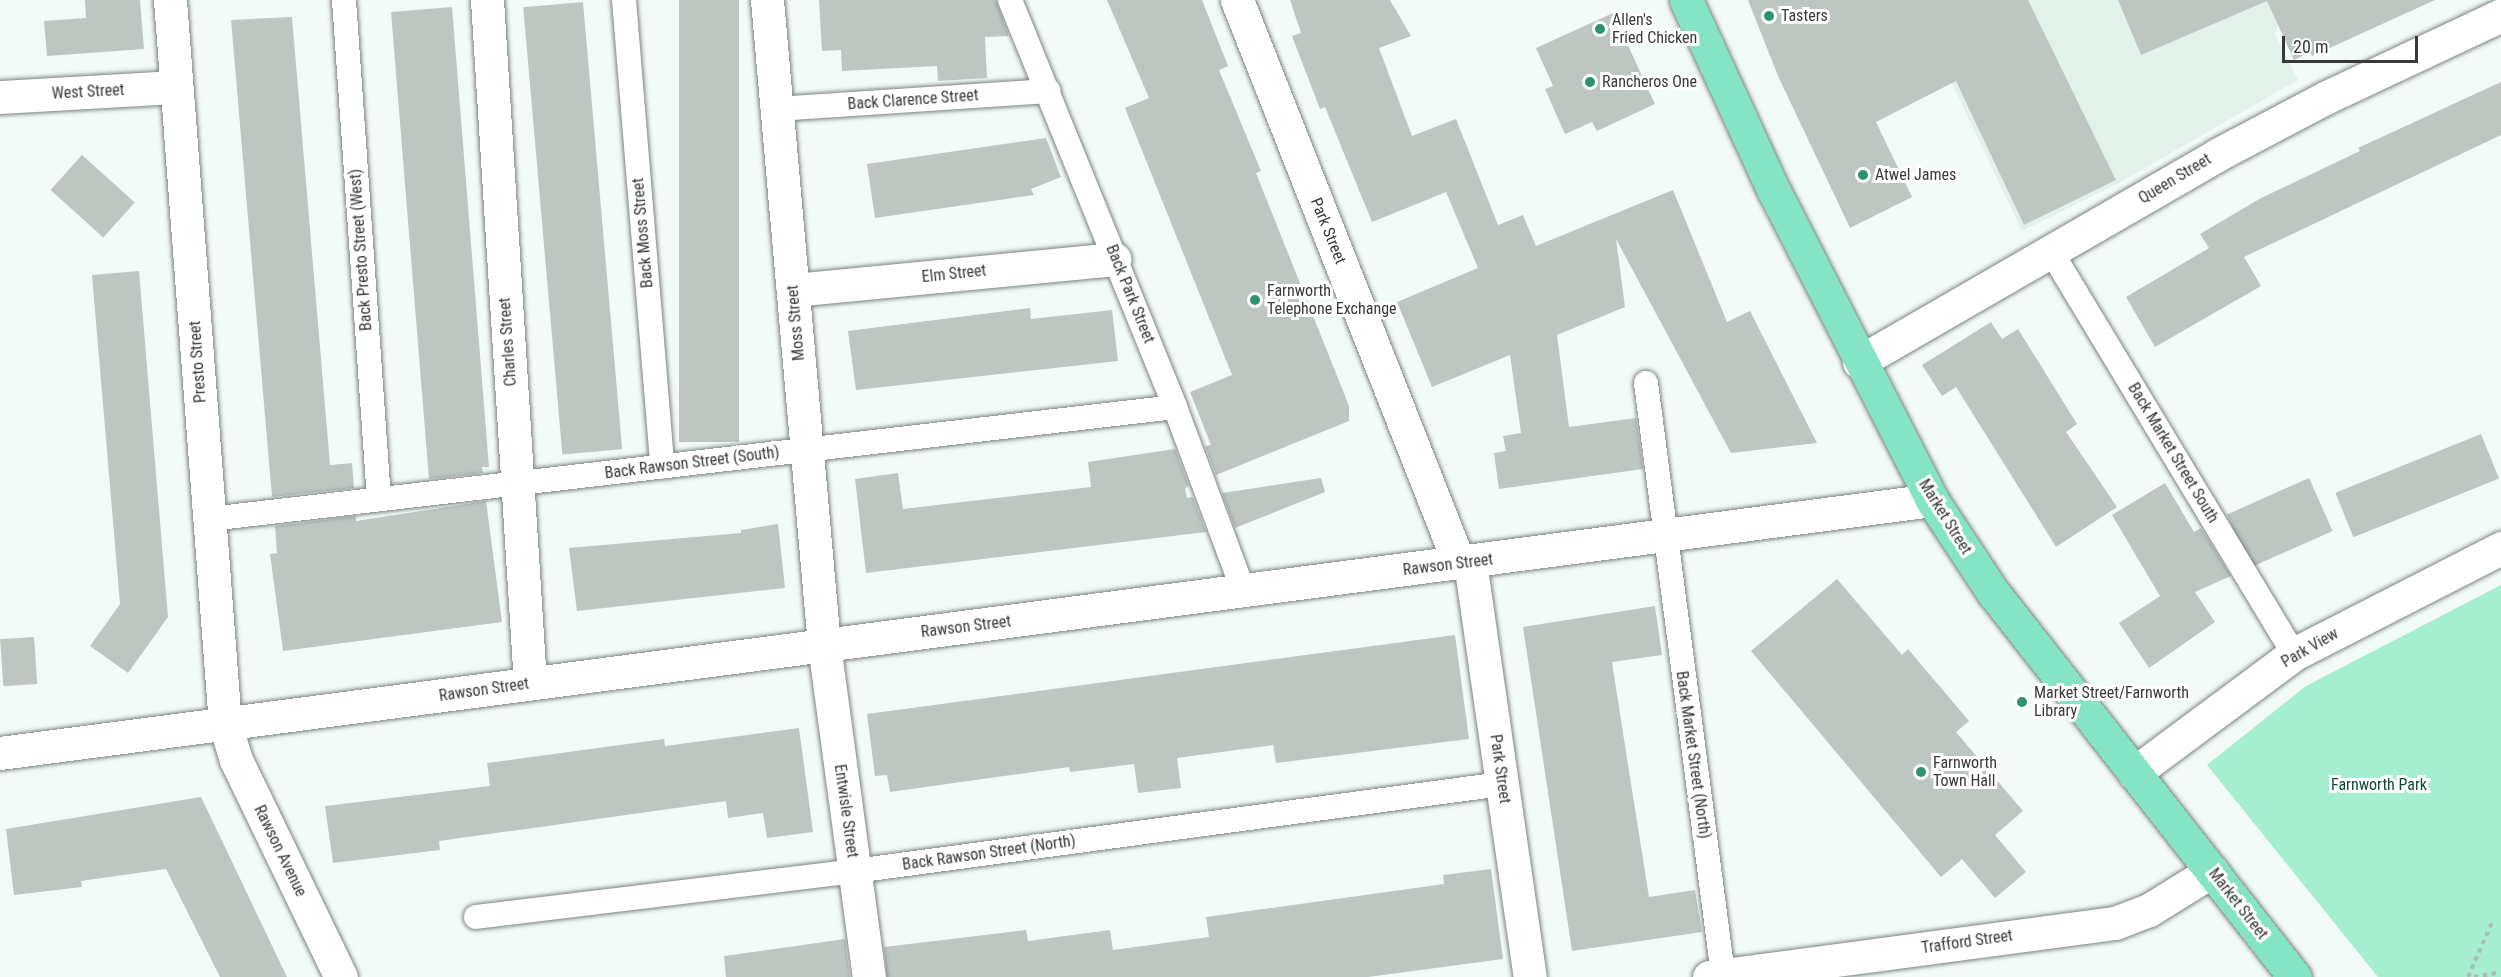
<!DOCTYPE html>
<html>
<head>
<meta charset="utf-8">
<style>
  body { margin:0 }
  #map { position:relative; width:2501px; height:977px; overflow:hidden; background:#f3fbf8; font-family:"Roboto Condensed",sans-serif }
  div>[style] { position:absolute }
  .built>* { inset:0; background:#e2f2ea }
  .green>* { inset:0; background:#a5eecf }
  .building>* { inset:0; background:#bec6c2; transform-origin:0 0 }
  .path>* { height:4px; margin-top:-2px; transform-origin:0; background:repeating-linear-gradient(90deg,#b0b7b4 0 4.5px,transparent 0 9px) }
  .roads { filter:drop-shadow(0 0 2px #7c837f) drop-shadow(0 0 2px #7c837f) }
  .service>* { height:24px; margin:-12px; padding:0 12px; transform-origin:12px; border-radius:12px; background:#fff }
  .minor>* { height:33px; margin:-16.5px; padding:0 16.5px; transform-origin:16.5px; border-radius:16.5px; background:#fff }
  .primary>* { height:33px; margin:-16.5px; padding:0 16.5px; transform-origin:16.5px; border-radius:16.5px; background:#85e4c5 }
  .dots>* { width:16px; height:16px; translate:-50% -50%; box-sizing:border-box; border:3px solid #fff; border-radius:50% }
  span { translate:-50% -50%; white-space:nowrap; text-align:center; line-height:1.15; -webkit-text-stroke:6px #fff; paint-order:stroke }
  .poi-label { font-size:16px; color:#373a38 }
  .left { translate:0 -50%; text-align:left }
  .street-label { font-size:16px; color:#373a38 }
  .park-label { font-size:16px; color:#0d4a36 }
  .scale { position:absolute; left:2282px; top:36px; width:136px; height:27px; box-sizing:border-box; border:3px solid #373a38; border-top:0; padding-left:8px; font-size:18px; line-height:21px; white-space:nowrap; color:#373a38; -webkit-text-stroke:4px #fff; paint-order:stroke }
</style>
</head>
<body>
<div id="map">
  <div class="built">
    <i style="clip-path:polygon(1876px 0,2286px 0,2275px 34px,2298px 80px,2119px 183px,2022px 231px,1925px 27px)"></i>
  </div>
  <div class="green">
    <i style="clip-path:polygon(2501px 585px,2501px 977px,2378px 977px,2207px 765px,2306px 686px)"></i>
  </div>
  <div class="building">
    <i style="clip-path:polygon(85px 0,140px 0,144px 49px,47px 56px,44px 21px,86px 18px)"></i>
    <i style="left:679px;top:0;width:60px;height:442px"></i>
    <i style="clip-path:polygon(819px 0,996px 0,1009px 36px,985px 37px,987px 78px,938px 81px,937px 66px,842px 71px,841px 50px,822px 51px)"></i>
    <i style="clip-path:polygon(1107px 0,1202px 0,1228px 66px,1219px 70px,1261px 171px,1256px 173px,1349px 406px,1349px 421px,1216px 475px,1205px 446px,1211px 445px,1190px 392px,1232px 375px,1125px 108px,1149px 98px)"></i>
    <i style="clip-path:polygon(1290px 0,1390px 0,1411px 36px,1379px 48px,1412px 136px,1456px 119px,1498px 225px,1523px 215px,1536px 246px,1673px 190px,1727px 322px,1750px 311px,1817px 443px,1731px 453px,1616px 239px,1625px 307px,1557px 335px,1569px 427px,1636px 418px,1643px 469px,1499px 489px,1494px 453px,1506px 451px,1503px 436px,1521px 433px,1510px 355px,1432px 387px,1397px 302px,1478px 268px,1446px 192px,1372px 222px,1325px 107px,1320px 109px,1292px 36px,1301px 33px)"></i>
    <i style="clip-path:polygon(1748px 0,2028px 0,2116px 180px,2024px 225px,1956px 81px,1876px 122px,1912px 197px,1850px 228px,1778px 76px)"></i>
    <i style="clip-path:polygon(2118px 0,2435px 0,2312px 56px,2310px 52px,2294px 60px,2267px 1px,2141px 55px)"></i>
    <i style="left:583px;top:2px;width:449px;height:60px;rotate:85deg"></i>
    <i style="clip-path:polygon(452px 7px,489px 467px,482px 467px,483px 473px,429px 479px,391px 12px)"></i>
    <i style="clip-path:polygon(1613px 13px,1655px 104px,1597px 131px,1592px 122px,1565px 134px,1545px 89px,1553px 86px,1536px 48px)"></i>
    <i style="clip-path:polygon(292px 17px,330px 465px,352px 463px,354px 488px,272px 497px,231px 20px)"></i>
    <i style="clip-path:polygon(2501px 82px,2501px 135px,2244px 257px,2261px 286px,2155px 347px,2126px 297px,2209px 248px,2200px 234px,2261px 198px,2360px 151px,2358px 148px)"></i>
    <i style="clip-path:polygon(1046px 138px,1061px 177px,1031px 189px,1034px 195px,875px 218px,867px 164px)"></i>
    <i style="left:82px;top:155px;width:71px;height:47px;rotate:42deg"></i>
    <i style="clip-path:polygon(139px 271px,168px 617px,128px 673px,90px 646px,120px 604px,92px 275px)"></i>
    <i style="clip-path:polygon(1030px 308px,1031px 319px,1112px 310px,1118px 361px,856px 390px,848px 331px)"></i>
    <i style="clip-path:polygon(1991px 322px,2002px 339px,2018px 329px,2077px 424px,2066px 432px,2117px 507px,2056px 547px,1956px 387px,1942px 396px,1922px 365px)"></i>
    <i style="left:2481px;top:434px;width:48px;height:157px;rotate:68deg"></i>
    <i style="clip-path:polygon(1175px 449px,1189px 486px,1185px 488px,1187px 498px,1193px 497px,1206px 532px,866px 573px,855px 479px,898px 473px,903px 509px,1091px 487px,1088px 462px)"></i>
    <i style="clip-path:polygon(1321px 478px,1325px 492px,1235px 528px,1222px 493px)"></i>
    <i style="left:2309px;top:478px;width:58px;height:90px;rotate:66deg"></i>
    <i style="clip-path:polygon(2165px 483px,2194px 532px,2201px 528px,2231px 576px,2195px 592px,2215px 622px,2149px 668px,2119px 623px,2160px 596px,2112px 515px)"></i>
    <i style="clip-path:polygon(486px 501px,502px 622px,283px 651px,270px 554px,277px 553px,275px 526px,356px 516px,356px 521px)"></i>
    <i style="clip-path:polygon(778px 524px,785px 588px,577px 611px,569px 548px,741px 533px,741px 530px)"></i>
    <i style="clip-path:polygon(1837px 579px,1902px 655px,1908px 649px,1969px 721px,1956px 732px,2023px 811px,1995px 835px,2026px 872px,1995px 898px,1962px 859px,1941px 877px,1751px 651px)"></i>
    <i style="clip-path:polygon(1655px 606px,1662px 655px,1612px 662px,1623px 733px,1649px 897px,1695px 890px,1702px 932px,1572px 951px,1523px 627px)"></i>
    <i style="clip-path:polygon(1455px 635px,1469px 739px,1276px 763px,1273px 745px,1177px 758px,1181px 788px,1138px 793px,1134px 764px,1070px 772px,1069px 767px,890px 792px,887px 775px,875px 776px,867px 714px)"></i>
    <i style="left:34px;top:637px;width:47px;height:34px;rotate:86deg"></i>
    <i style="clip-path:polygon(799px 728px,813px 832px,767px 838px,763px 813px,728px 818px,726px 801px,439px 841px,440px 850px,333px 863px,325px 806px,490px 786px,487px 763px,664px 739px,665px 746px)"></i>
    <i style="clip-path:polygon(201px 797px,287px 977px,220px 977px,166px 869px,81px 881px,82px 887px,14px 895px,6px 829px)"></i>
    <i style="clip-path:polygon(1491px 869px,1503px 959px,1368px 977px,887px 977px,884px 947px,1026px 930px,1028px 941px,1110px 930px,1113px 950px,1209px 937px,1206px 917px,1444px 884px,1443px 875px)"></i>
    <i style="clip-path:polygon(845px 939px,850px 977px,726px 977px,724px 956px)"></i>
  </div>
  <div class="path">
    <i style="left:2468px;top:977px;width:62px;rotate:-66.3deg"></i>
    <i style="left:2474px;top:977px;width:27px;rotate:-10deg"></i>
  </div>
  <div class="roads">
    <div class="service">
      <i style="left:344px;top:0;width:500px;rotate:85.99deg"></i>
      <i style="left:624px;top:0;width:468px;rotate:85.3deg"></i>
      <i style="left:1010px;top:0;width:439px;rotate:67.9deg"></i>
      <i style="left:1175px;top:407px;width:195px;rotate:69.6deg"></i>
      <i style="left:777px;top:109px;width:272px;rotate:-3.8deg"></i>
      <i style="left:2052px;top:253px;width:468px;rotate:58.9deg"></i>
      <i style="left:1646px;top:383px;width:597px;rotate:82.59deg"></i>
      <i style="left:210px;top:519px;width:971px;rotate:-6.62deg"></i>
      <i style="left:476px;top:917px;width:382px;rotate:-6.9deg"></i>
      <i style="left:855px;top:871px;width:653px;rotate:-7.66deg"></i>
    </div>
    <div class="minor">
      <i style="left:170px;top:0;width:726px;rotate:85.66deg"></i>
      <i style="left:225px;top:724px;width:38px;rotate:73deg"></i>
      <i style="left:236px;top:760px;width:241px;rotate:64.2deg"></i>
      <i style="left:487px;top:0;width:685px;rotate:86.4deg"></i>
      <i style="left:767px;top:0;width:648px;rotate:84.95deg"></i>
      <i style="left:824px;top:645px;width:335px;rotate:82.3deg"></i>
      <i style="left:1237px;top:0;width:605px;rotate:68.48deg"></i>
      <i style="left:0;top:97px;width:176px;rotate:-3.3deg"></i>
      <i style="left:793px;top:290px;width:323px;rotate:-5.5deg"></i>
      <i style="left:1859px;top:362px;width:414px;rotate:-30deg"></i>
      <i style="left:2217px;top:155px;width:122px;rotate:-27.8deg"></i>
      <i style="left:2325px;top:98px;width:195px;rotate:-25.2deg"></i>
      <i style="left:1470px;top:562px;width:419px;rotate:81.8deg"></i>
      <i style="left:0;top:753px;width:1948px;rotate:-7.46deg"></i>
      <i style="left:2134px;top:773px;width:199px;rotate:-36.6deg"></i>
      <i style="left:2294px;top:654px;width:233px;rotate:-27.1deg"></i>
      <i style="left:1709px;top:977px;width:410px;rotate:-7.6deg"></i>
      <i style="left:2115px;top:923px;width:36px;rotate:-21deg"></i>
      <i style="left:2149px;top:910px;width:74px;rotate:-31.8deg"></i>
    </div>
    <div class="primary">
      <i style="left:1686px;top:0;width:210px;rotate:65.3deg"></i>
      <i style="left:1774px;top:191px;width:347px;rotate:62.9deg"></i>
      <i style="left:1932px;top:500px;width:109px;rotate:56.6deg"></i>
      <i style="left:1992px;top:591px;width:491px;rotate:51.9deg"></i>
    </div>
  </div>
  <div class="dots">
    <i style="left:1769px;top:16px;background:#2c9370"></i>
    <i style="left:1600px;top:29px;background:#2c9370"></i>
    <i style="left:1590px;top:82px;background:#2c9370"></i>
    <i style="left:1863px;top:175px;background:#2c9370"></i>
    <i style="left:1255px;top:300px;background:#2c9370"></i>
    <i style="left:2022px;top:702px;background:#2c9370"></i>
    <i style="left:1921px;top:772px;background:#2c9370"></i>
  </div>
  <div class="poi-label">
    <span class="left" style="left:1781px;top:16px">Tasters</span>
    <span class="left" style="left:1612px;top:29px">Allen's<br>Fried Chicken</span>
    <span class="left" style="left:1602px;top:82px">Rancheros One</span>
    <span class="left" style="left:1875px;top:175px">Atwel James</span>
    <span class="left" style="left:1267px;top:300px">Farnworth<br>Telephone Exchange</span>
    <span class="left" style="left:2034px;top:702px">Market Street/Farnworth<br>Library</span>
    <span class="left" style="left:1933px;top:772px">Farnworth<br>Town Hall</span>
  </div>
  <div class="street-label">
    <span style="left:88px;top:92px;rotate:-3deg">West Street</span>
    <span style="left:913px;top:100px;rotate:-4deg">Back Clarence Street</span>
    <span style="left:2175px;top:179px;rotate:-31deg">Queen Street</span>
    <span style="left:1328px;top:231px;rotate:68deg">Park Street</span>
    <span style="left:643px;top:233px;rotate:-95deg">Back Moss Street</span>
    <span style="left:361px;top:250px;rotate:-94deg">Back Presto Street (West)</span>
    <span style="left:954px;top:274px;rotate:-6deg">Elm Street</span>
    <span style="left:1130px;top:294px;rotate:68deg">Back Park Street</span>
    <span style="left:796px;top:323px;rotate:-95deg">Moss Street</span>
    <span style="left:508px;top:342px;rotate:-94deg">Charles Street</span>
    <span style="left:198px;top:362px;rotate:-94deg">Presto Street</span>
    <span style="left:2173px;top:453px;rotate:59deg">Back Market Street South</span>
    <span style="left:692px;top:463px;rotate:-7deg">Back Rawson Street (South)</span>
    <span style="left:1945px;top:517px;rotate:58deg">Market Street</span>
    <span style="left:1448px;top:565px;rotate:-7deg">Rawson Street</span>
    <span style="left:966px;top:627px;rotate:-7deg">Rawson Street</span>
    <span style="left:2310px;top:648px;rotate:-30deg">Park View</span>
    <span style="left:484px;top:690px;rotate:-8deg">Rawson Street</span>
    <span style="left:1693px;top:755px;rotate:82deg">Back Market Street (North)</span>
    <span style="left:1500px;top:769px;rotate:82deg">Park Street</span>
    <span style="left:846px;top:811px;rotate:82deg">Entwisle Street</span>
    <span style="left:280px;top:851px;rotate:64deg">Rawson Avenue</span>
    <span style="left:989px;top:853px;rotate:-8deg">Back Rawson Street (North)</span>
    <span style="left:2238px;top:904px;rotate:52deg">Market Street</span>
    <span style="left:1967px;top:942px;rotate:-8deg">Trafford Street</span>
  </div>
  <div class="park-label">
    <span style="left:2379px;top:785px">Farnworth Park</span>
  </div>
  <div class="scale">20 m</div>
</div>
</body>
</html>
